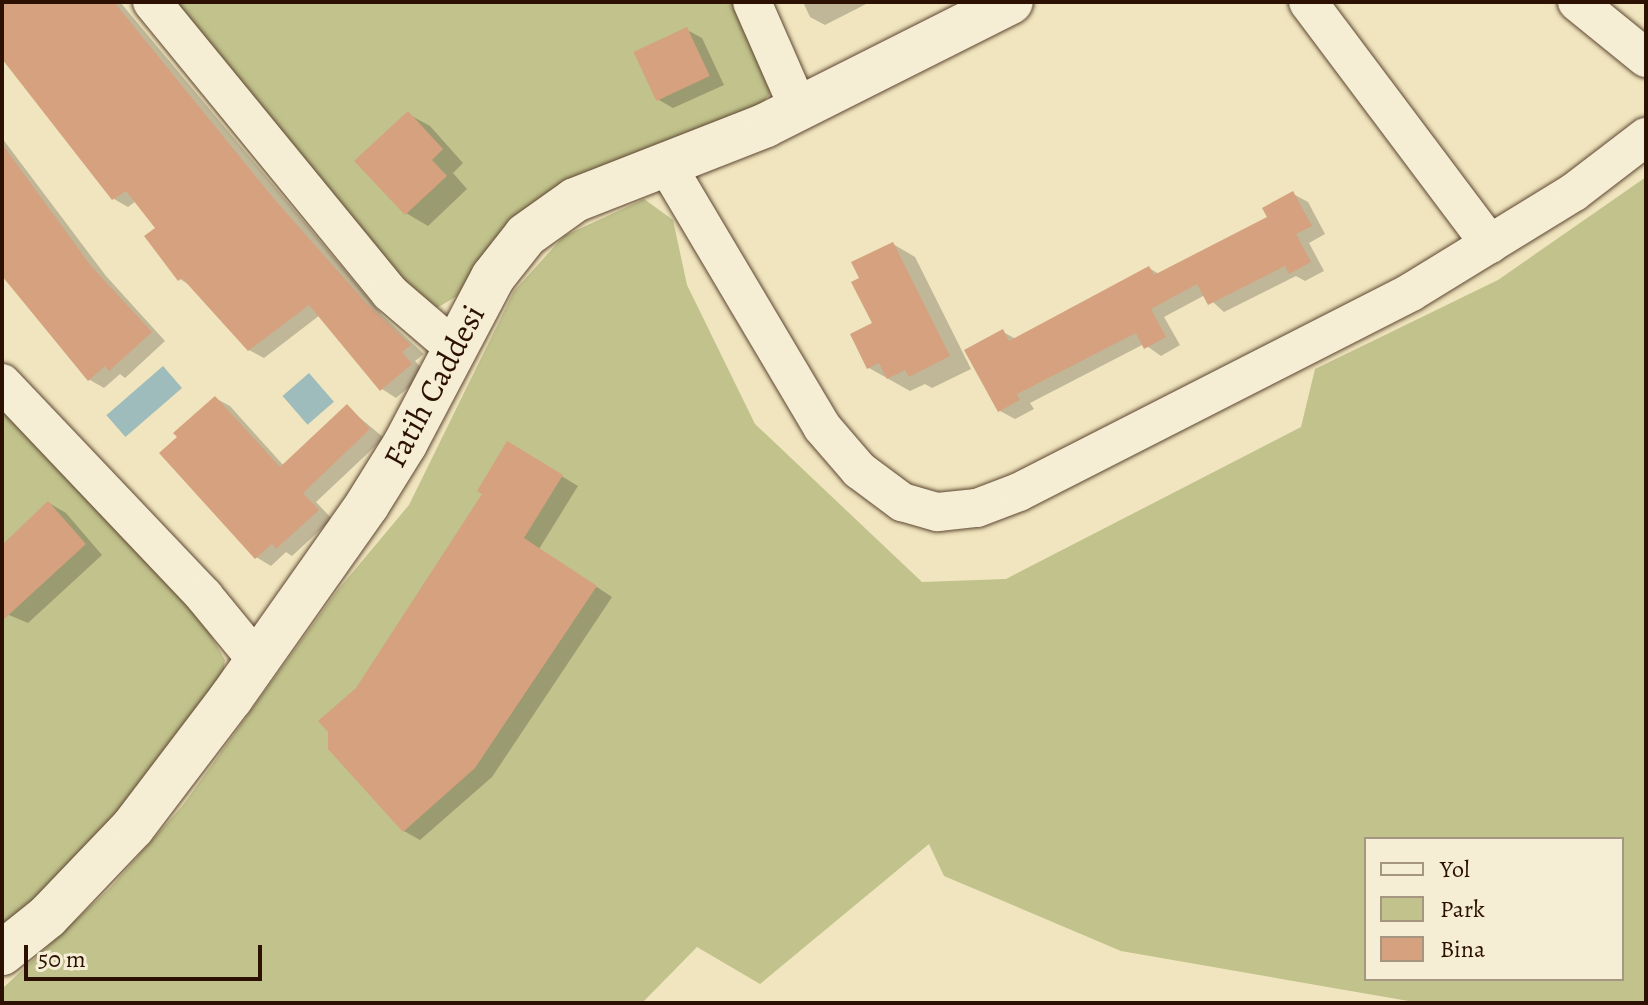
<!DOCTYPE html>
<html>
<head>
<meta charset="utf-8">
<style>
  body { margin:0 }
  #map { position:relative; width:1648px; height:1005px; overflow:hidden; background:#f0e5be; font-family:Alegreya,serif }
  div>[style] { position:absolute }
  .green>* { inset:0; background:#c1c28c }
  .water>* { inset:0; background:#9fbcbc; transform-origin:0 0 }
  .shadow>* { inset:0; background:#0003 }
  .building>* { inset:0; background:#d5a17f; transform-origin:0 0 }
  .roads { filter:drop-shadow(0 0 2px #5d4631) drop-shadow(0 0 2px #5d4631) }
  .street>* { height:38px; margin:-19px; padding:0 19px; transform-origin:19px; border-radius:19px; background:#f5eed5 }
  .secondary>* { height:44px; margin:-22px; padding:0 22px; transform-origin:22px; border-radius:22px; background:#f5eed5 }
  span { translate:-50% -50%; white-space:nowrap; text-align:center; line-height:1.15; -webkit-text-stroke:6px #f5eed5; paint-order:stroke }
  .street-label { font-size:32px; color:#2c1102 }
  .frame { position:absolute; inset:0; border:4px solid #2c1102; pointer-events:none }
  .legend { position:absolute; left:1364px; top:837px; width:260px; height:144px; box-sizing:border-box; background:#f5eed5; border:2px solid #a59681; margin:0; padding:10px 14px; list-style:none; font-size:24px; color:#2c1102 }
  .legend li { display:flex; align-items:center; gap:16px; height:40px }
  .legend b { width:40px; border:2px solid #a59681 }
  .scale { position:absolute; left:24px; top:945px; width:238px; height:36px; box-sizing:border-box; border:4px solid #2c1102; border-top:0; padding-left:10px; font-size:24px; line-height:28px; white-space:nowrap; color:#2c1102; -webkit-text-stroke:6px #f5eed5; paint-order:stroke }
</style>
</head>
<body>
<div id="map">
  <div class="green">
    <i style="clip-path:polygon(170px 2px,732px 2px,772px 91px,753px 114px,475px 268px,457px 296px,435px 309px,416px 299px)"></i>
    <i style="clip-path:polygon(evenodd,1646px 177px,1646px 1003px,1420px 1003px,1121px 951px,944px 876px,929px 844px,760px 984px,697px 947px,642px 1003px,2px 1003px,2px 989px,110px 888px,183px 805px,337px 591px,409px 505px,514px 291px,564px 236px,644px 199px,673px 220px,687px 285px,755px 424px,922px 582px,1006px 579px,1301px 427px,1315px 369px,1498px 280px,1646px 177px,1366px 839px,1622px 839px,1622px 979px,1366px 979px,1366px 839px)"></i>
    <i style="clip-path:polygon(2px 404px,194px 606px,225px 660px,222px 682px,71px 869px,2px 936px)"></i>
  </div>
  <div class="water">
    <i style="left:163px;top:366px;width:29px;height:75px;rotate:49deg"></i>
    <i style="left:309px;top:373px;width:38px;height:35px;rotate:49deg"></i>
  </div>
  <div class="shadow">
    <i style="clip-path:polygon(2px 2px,120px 2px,382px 315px,424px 354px,415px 361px,426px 373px,396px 398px,382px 389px,320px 315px,264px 358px,249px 350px,193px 287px,180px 279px,158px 228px,136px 201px,128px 207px,114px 199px,2px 57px)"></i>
    <i style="clip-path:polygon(803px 2px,870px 2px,825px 25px,810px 17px)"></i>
    <i style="clip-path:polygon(687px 30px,702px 38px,724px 85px,673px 108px,659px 100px)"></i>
    <i style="clip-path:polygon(408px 114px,430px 126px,463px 163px,453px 173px,467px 189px,428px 226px,406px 213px)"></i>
    <i style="clip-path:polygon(2px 138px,106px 276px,165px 341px,125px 378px,120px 374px,104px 388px,90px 380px,2px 267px)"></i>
    <i style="clip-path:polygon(1293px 194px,1308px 202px,1325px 234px,1309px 243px,1324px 271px,1305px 281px,1296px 276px,1224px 312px,1205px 295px,1164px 317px,1180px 345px,1161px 356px,1144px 344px,1030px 403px,1034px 409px,1015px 419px,1000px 411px,1003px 332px,1016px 339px,1149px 268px,1159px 274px,1270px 218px)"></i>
    <i style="clip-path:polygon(893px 244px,915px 257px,971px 369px,932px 388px,925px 384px,910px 391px,869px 368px,874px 324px,862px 279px)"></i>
    <i style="clip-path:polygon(215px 398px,230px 406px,284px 466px,347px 407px,384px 438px,316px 502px,332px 519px,292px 556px,286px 552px,271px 566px,256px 557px)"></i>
    <i style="clip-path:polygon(508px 444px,578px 486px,539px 549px,612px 597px,492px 777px,420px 840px,404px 831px,357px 690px,485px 494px)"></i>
    <i style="clip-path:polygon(49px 503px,66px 513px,102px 555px,28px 623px,2px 612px,2px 546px)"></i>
  </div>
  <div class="building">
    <i style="clip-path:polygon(2px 2px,114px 2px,275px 200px,367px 304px,411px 345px,402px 352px,412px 364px,380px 391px,309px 305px,248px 351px,182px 278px,178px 281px,144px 236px,155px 228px,126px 191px,112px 200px,2px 59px)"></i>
    <i style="left:687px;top:27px;width:54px;height:59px;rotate:65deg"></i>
    <i style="clip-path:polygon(408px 111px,443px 149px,432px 160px,447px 176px,405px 215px,354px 161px)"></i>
    <i style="clip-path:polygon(2px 144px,91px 266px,152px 332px,109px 371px,105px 366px,88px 381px,2px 276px)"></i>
    <i style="clip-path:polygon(1293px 191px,1312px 226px,1296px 234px,1311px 262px,1289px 274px,1285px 266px,1208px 305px,1197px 284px,1151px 309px,1166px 337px,1144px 349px,1136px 333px,1017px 394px,1020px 400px,998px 412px,964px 350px,1003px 329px,1009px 341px,1149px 266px,1154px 275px,1267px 217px,1262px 208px)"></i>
    <i style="clip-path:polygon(893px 242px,950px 356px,909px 377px,905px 370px,887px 379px,879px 363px,867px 369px,850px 334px,872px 323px,851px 282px,859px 278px,851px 262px)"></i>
    <i style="clip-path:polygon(215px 396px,280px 467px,347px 404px,370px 429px,303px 493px,319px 510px,276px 549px,272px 544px,255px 559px,159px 453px,177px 437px,173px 433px)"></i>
    <i style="clip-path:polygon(507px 441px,563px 475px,524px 538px,597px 586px,475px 768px,403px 832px,328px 749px,328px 732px,318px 721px,356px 688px,482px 494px,477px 491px)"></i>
    <i style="clip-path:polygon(48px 501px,86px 544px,2px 621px,2px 545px)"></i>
  </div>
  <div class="roads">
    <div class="street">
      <i style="left:152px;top:2px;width:376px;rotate:50.7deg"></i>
      <i style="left:390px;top:293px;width:83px;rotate:40.6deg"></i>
      <i style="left:752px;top:2px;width:117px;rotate:66.3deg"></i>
      <i style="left:1308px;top:2px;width:303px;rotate:53.1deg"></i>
      <i style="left:1577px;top:2px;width:89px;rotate:39.1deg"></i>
      <i style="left:666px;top:164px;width:306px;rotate:59.3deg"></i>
      <i style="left:822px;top:427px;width:57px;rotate:49.3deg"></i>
      <i style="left:859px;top:470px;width:54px;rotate:36.7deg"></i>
      <i style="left:902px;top:502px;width:37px;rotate:16deg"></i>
      <i style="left:938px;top:512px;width:39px;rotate:-6deg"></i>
      <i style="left:977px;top:508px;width:45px;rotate:-20.9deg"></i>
      <i style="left:1019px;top:492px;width:440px;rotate:-27deg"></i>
      <i style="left:1411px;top:292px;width:191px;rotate:-31.5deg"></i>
      <i style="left:1574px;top:192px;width:91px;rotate:-37.4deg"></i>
      <i style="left:2px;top:383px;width:294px;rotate:46.5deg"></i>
      <i style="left:204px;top:596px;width:80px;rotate:50.6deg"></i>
    </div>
    <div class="secondary">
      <i style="left:2px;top:953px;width:58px;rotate:-38.7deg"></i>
      <i style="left:47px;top:917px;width:124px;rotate:-46.3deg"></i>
      <i style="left:133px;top:827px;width:162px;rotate:-52.8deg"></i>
      <i style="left:231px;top:698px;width:236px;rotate:-54.8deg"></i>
      <i style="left:367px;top:505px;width:72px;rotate:-58.1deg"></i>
      <i style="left:405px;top:444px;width:189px;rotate:-62.2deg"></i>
      <i style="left:493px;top:277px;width:53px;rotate:-51.8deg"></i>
      <i style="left:526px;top:235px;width:60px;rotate:-35.5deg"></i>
      <i style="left:575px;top:200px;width:205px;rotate:-21.4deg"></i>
      <i style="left:766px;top:125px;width:274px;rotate:-26.7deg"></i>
    </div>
  </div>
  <div class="street-label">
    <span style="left:434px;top:386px;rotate:-62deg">Fatih Caddesi</span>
  </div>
  <div class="frame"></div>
  <ul class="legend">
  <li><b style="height:10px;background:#f5eed5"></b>Yol</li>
  <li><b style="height:22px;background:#c1c28c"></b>Park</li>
  <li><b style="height:22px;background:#d5a17f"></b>Bina</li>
  </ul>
  <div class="scale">50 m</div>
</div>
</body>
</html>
